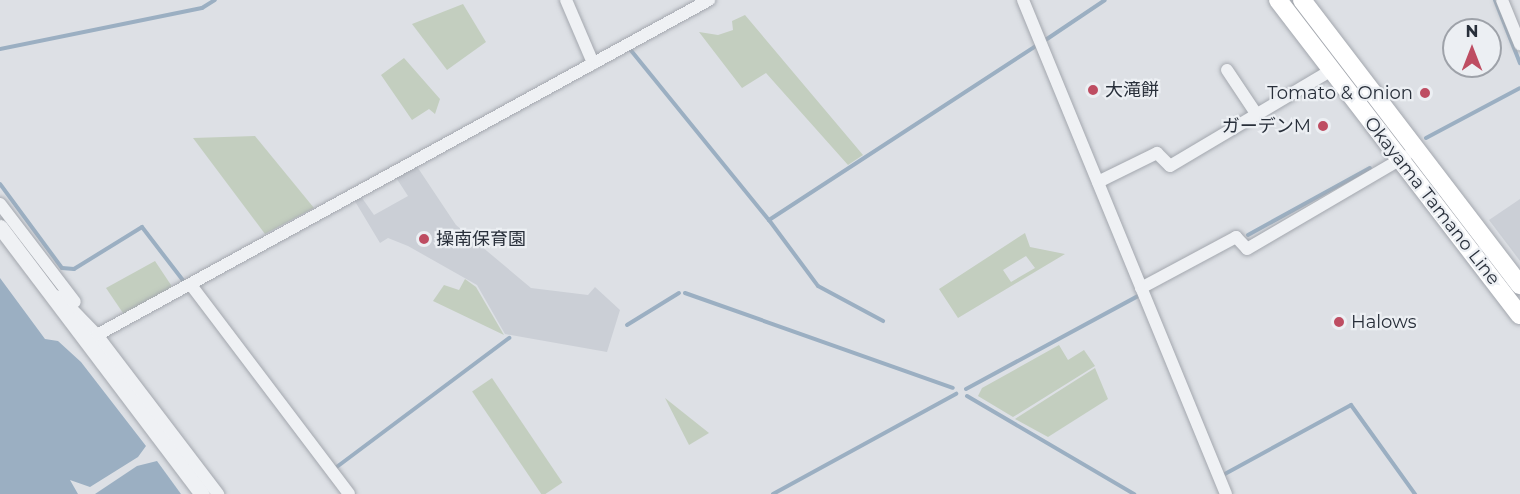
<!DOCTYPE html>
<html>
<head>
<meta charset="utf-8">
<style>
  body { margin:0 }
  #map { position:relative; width:1520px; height:494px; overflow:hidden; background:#dde0e5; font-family:Montserrat,"Noto Sans JP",sans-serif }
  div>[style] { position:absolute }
  .built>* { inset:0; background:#cbcfd6 }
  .green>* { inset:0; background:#c3cebf; transform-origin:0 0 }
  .water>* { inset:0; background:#9bafc2 }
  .stream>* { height:4px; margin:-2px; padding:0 2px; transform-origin:2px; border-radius:2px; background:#9bafc2 }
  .roads { filter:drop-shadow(0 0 2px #a3a7ae) drop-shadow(0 0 2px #a3a7ae) }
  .minor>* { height:12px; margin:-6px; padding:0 6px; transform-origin:6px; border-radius:6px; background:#eff1f4 }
  .tertiary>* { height:15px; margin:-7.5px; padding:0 7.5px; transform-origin:7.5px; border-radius:7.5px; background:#eff1f4 }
  .primary>* { height:18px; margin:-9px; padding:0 9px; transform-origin:9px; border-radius:9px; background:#fff }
  .dots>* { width:16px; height:16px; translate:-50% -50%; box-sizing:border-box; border:3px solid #eceff3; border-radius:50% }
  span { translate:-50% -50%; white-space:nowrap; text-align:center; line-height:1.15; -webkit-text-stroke:4.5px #eceff3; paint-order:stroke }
  .poi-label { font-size:18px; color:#282f3a }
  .left { translate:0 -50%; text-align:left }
  .right { translate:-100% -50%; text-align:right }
  .street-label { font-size:18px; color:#282f3a }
  .north { position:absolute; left:1442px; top:18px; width:60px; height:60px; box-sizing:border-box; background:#eceff3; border:2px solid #9ea2a9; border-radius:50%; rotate:0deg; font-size:16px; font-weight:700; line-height:24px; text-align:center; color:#282f3a }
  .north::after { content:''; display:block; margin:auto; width:21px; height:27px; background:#be4d62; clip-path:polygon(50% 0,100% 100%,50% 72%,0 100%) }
</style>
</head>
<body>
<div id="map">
  <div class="built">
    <i style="clip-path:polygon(416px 165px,456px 225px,531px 288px,588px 295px,595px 287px,620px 310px,607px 352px,505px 334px,477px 285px,408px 246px,388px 238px,380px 243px,353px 198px,360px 195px,374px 215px,408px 196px,395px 176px)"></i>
    <i style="clip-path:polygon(1520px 199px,1520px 261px,1489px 220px)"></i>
  </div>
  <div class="green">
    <i style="clip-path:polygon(463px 4px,486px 42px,447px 70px,412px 24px)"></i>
    <i style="clip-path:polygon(745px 15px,863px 155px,848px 165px,766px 73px,742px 88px,699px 32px,718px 35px,733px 30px,732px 21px)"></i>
    <i style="clip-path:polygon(404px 58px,440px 99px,435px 114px,429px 109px,412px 120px,381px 75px)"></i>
    <i style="clip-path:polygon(255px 136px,314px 208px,265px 234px,193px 138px)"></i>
    <i style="clip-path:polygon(evenodd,1025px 233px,1030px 247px,1065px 254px,958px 318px,939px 289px,1025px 233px,1026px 256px,1035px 268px,1011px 282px,1003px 270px,1026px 256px)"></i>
    <i style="clip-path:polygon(155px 261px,171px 285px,170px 291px,125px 316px,106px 288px)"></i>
    <i style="clip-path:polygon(465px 279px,476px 287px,504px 335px,433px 301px,444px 285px,459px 290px)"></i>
    <i style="clip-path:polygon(1059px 345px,1068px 360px,1084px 350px,1095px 366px,1013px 417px,978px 396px,982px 388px)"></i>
    <i style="clip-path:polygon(1095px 368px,1108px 399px,1048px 437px,1015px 419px)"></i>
    <i style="left:492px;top:378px;width:126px;height:24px;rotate:56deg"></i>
    <i style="clip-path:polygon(665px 398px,709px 433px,689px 445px)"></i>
  </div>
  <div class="water">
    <i style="clip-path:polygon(0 278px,45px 339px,58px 341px,81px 362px,146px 446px,138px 457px,90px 487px,70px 480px,78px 494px,0 494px)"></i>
    <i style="clip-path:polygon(157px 461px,181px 494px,95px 494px,137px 466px)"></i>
  </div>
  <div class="stream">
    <i style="left:1495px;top:0;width:68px;rotate:68.4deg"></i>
    <i style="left:1044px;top:41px;width:73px;rotate:-33.9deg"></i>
    <i style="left:629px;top:48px;width:222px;rotate:50.9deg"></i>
    <i style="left:769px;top:220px;width:322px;rotate:-33.1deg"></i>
    <i style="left:0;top:49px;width:206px;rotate:-11.5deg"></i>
    <i style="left:202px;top:8px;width:15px;rotate:-32deg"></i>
    <i style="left:1426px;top:138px;width:106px;rotate:-28deg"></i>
    <i style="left:0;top:184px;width:104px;rotate:53.6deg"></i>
    <i style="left:62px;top:268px;width:12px;rotate:5deg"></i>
    <i style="left:74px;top:269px;width:80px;rotate:-31.7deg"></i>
    <i style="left:142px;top:227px;width:71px;rotate:52.5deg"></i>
    <i style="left:769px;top:220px;width:82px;rotate:53.4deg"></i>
    <i style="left:818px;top:286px;width:74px;rotate:28.3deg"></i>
    <i style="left:1248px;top:235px;width:139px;rotate:-28.8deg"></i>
    <i style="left:685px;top:293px;width:284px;rotate:19.5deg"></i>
    <i style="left:627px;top:325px;width:61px;rotate:-31.6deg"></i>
    <i style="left:966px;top:389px;width:200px;rotate:-28.4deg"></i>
    <i style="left:967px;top:396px;width:194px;rotate:30.4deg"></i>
    <i style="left:334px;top:469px;width:219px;rotate:-36.8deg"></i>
    <i style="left:1223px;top:475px;width:146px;rotate:-28.7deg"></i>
    <i style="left:1351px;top:405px;width:110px;rotate:54.3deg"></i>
    <i style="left:773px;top:494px;width:209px;rotate:-28.7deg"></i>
  </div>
  <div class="roads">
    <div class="minor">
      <i style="left:566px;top:0;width:69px;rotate:66.8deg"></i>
      <i style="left:1023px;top:0;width:534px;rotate:67.66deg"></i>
      <i style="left:1502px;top:0;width:48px;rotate:67.8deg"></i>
      <i style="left:1227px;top:70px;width:54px;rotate:56.3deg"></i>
      <i style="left:1098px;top:182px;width:66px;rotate:-26.2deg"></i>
      <i style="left:1157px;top:153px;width:18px;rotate:45deg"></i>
      <i style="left:1170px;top:166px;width:188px;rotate:-30.7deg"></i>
      <i style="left:0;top:204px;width:123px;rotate:52.6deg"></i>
      <i style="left:191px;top:285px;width:262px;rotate:52.9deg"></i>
      <i style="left:1141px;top:288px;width:108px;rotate:-28.2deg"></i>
      <i style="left:1236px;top:237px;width:16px;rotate:47deg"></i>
      <i style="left:1247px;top:249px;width:184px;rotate:-30.3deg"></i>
      <i style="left:51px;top:295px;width:9px;rotate:13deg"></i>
      <i style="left:60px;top:297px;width:53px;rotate:45.8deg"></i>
      <i style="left:97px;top:335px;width:200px;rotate:52.7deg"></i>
      <i style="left:97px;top:335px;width:698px;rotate:-28.7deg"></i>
    </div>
    <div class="tertiary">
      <i style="left:0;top:227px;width:335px;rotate:52.9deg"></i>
    </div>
    <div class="primary">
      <i style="left:1278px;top:0;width:397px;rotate:52.5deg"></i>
      <i style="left:1302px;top:0;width:359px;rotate:52.6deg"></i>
    </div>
  </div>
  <div class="dots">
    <i style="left:1093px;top:90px;background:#be4d62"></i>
    <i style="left:1425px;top:93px;background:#be4d62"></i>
    <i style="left:1323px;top:126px;background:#be4d62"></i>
    <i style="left:424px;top:239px;background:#be4d62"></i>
    <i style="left:1339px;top:322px;background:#be4d62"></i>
  </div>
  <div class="poi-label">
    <span class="left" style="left:1105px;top:90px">大滝餅</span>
    <span class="right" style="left:1413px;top:93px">Tomato &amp; Onion</span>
    <span class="right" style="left:1311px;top:126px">ガーデンM</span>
    <span class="left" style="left:436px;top:239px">操南保育園</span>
    <span class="left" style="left:1351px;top:322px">Halows</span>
  </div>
  <div class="street-label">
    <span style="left:1432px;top:201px;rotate:52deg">Okayama Tamano Line</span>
  </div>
  <div class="north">N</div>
</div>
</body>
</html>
